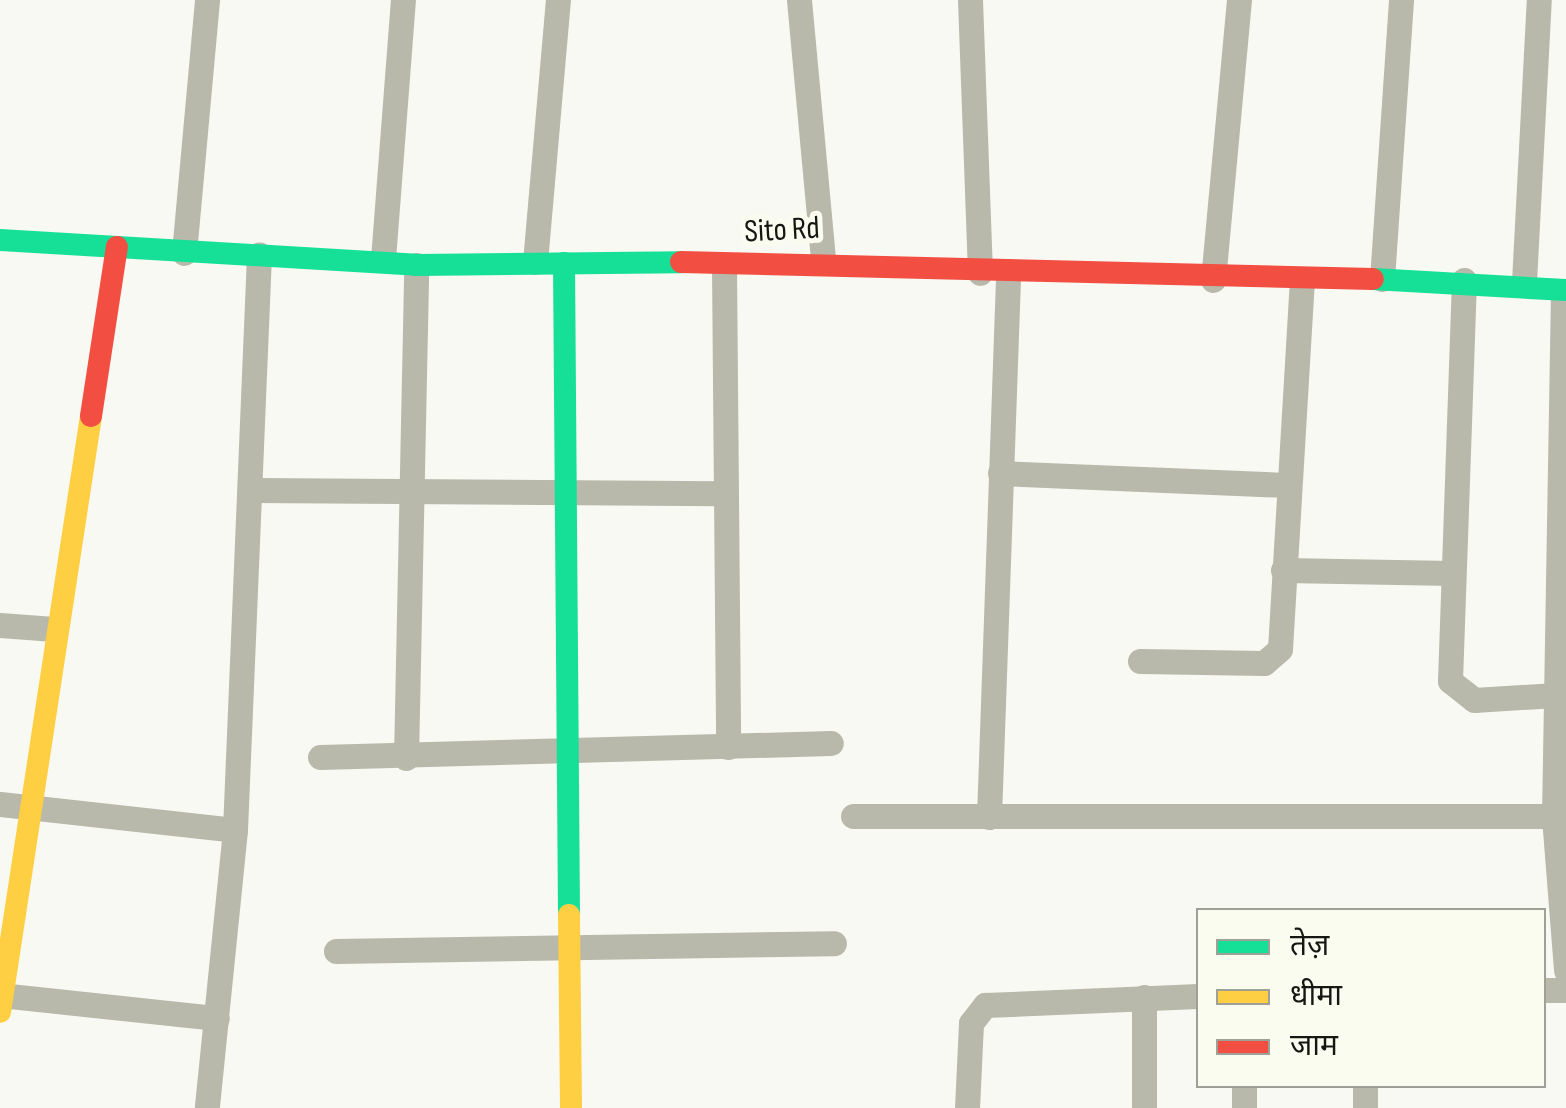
<!DOCTYPE html>
<html>
<head>
<meta charset="utf-8">
<style>
  body { margin:0 }
  #map { position:relative; width:1566px; height:1108px; overflow:hidden; background:#f9f9f3; font-family:"Sofia Sans Condensed","Noto Sans Devanagari",sans-serif }
  div>[style] { position:absolute }
  .street>* { height:25px; margin:-12.5px; padding:0 12.5px; transform-origin:12.5px; border-radius:12.5px; background:#b8b8ab }
  .fast>* { height:22px; margin:-11px; padding:0 11px; transform-origin:11px; border-radius:11px; background:#16e098 }
  .slow>* { height:22px; margin:-11px; padding:0 11px; transform-origin:11px; border-radius:11px; background:#ffcf43 }
  .jam>* { height:22px; margin:-11px; padding:0 11px; transform-origin:11px; border-radius:11px; background:#f24e42 }
  span { translate:-50% -50%; white-space:nowrap; text-align:center; line-height:1.15; -webkit-text-stroke:10px #fbfcf0; paint-order:stroke }
  .street-label { font-size:32px; color:#161612 }
  .legend { position:absolute; left:1196px; top:908px; width:350px; height:180px; box-sizing:border-box; background:#fbfcf0; border:2px solid #9fa097; margin:0; padding:12px 18px; list-style:none; font-size:30px; color:#161612 }
  .legend li { display:flex; align-items:center; gap:20px; height:50px }
  .legend b { width:50px; border:2px solid #9fa097 }
</style>
</head>
<body>
<div id="map">
  <div class="street">
    <i style="left:799px;top:0;width:261px;rotate:84.7deg"></i>
    <i style="left:970px;top:0;width:273px;rotate:87.9deg"></i>
    <i style="left:184px;top:253px;width:254px;rotate:-84.8deg"></i>
    <i style="left:383px;top:259px;width:260px;rotate:-85.6deg"></i>
    <i style="left:535px;top:262px;width:263px;rotate:-85deg"></i>
    <i style="left:724px;top:266px;width:481px;rotate:89.5deg"></i>
    <i style="left:1382px;top:279px;width:280px;rotate:-86.1deg"></i>
    <i style="left:1213px;top:280px;width:281px;rotate:-84.7deg"></i>
    <i style="left:1464px;top:280px;width:401px;rotate:92deg"></i>
    <i style="left:1450px;top:681px;width:31px;rotate:38deg"></i>
    <i style="left:1474px;top:700px;width:82px;rotate:-3.5deg"></i>
    <i style="left:1524px;top:282px;width:282px;rotate:-87deg"></i>
    <i style="left:1563px;top:291px;width:526px;rotate:90.98deg"></i>
    <i style="left:1554px;top:817px;width:154px;rotate:85.5deg"></i>
    <i style="left:1000px;top:473px;width:287px;rotate:2.4deg"></i>
    <i style="left:250px;top:490px;width:470px;rotate:0.4deg"></i>
    <i style="left:1283px;top:570px;width:170px;rotate:1deg"></i>
    <i style="left:0;top:625px;width:54px;rotate:4.2deg"></i>
    <i style="left:1140px;top:661px;width:124px;rotate:0.9deg"></i>
    <i style="left:1264px;top:663px;width:21px;rotate:-41deg"></i>
    <i style="left:1280px;top:649px;width:369px;rotate:-86.6deg"></i>
    <i style="left:320px;top:757px;width:511px;rotate:-1.57deg"></i>
    <i style="left:406px;top:758px;width:493px;rotate:-88.8deg"></i>
    <i style="left:0;top:804px;width:236px;rotate:6.3deg"></i>
    <i style="left:235px;top:830px;width:279px;rotate:95.8deg"></i>
    <i style="left:853px;top:816px;width:713px"></i>
    <i style="left:989px;top:817px;width:540px;rotate:-87.98deg"></i>
    <i style="left:235px;top:830px;width:576px;rotate:-87.61deg"></i>
    <i style="left:336px;top:951px;width:498px;rotate:-0.9deg"></i>
    <i style="left:1544px;top:990px;width:22px"></i>
    <i style="left:0;top:995px;width:218px;rotate:6.1deg"></i>
    <i style="left:1144px;top:997px;width:111px;rotate:90deg"></i>
    <i style="left:1244px;top:1086px;width:22px;rotate:90deg"></i>
    <i style="left:1365px;top:1086px;width:22px;rotate:90deg"></i>
    <i style="left:967px;top:1108px;width:85px;rotate:-87.3deg"></i>
    <i style="left:971px;top:1023px;width:23px;rotate:-52deg"></i>
    <i style="left:985px;top:1005px;width:213px;rotate:-2.4deg"></i>
  </div>
  <div class="fast">
    <i style="left:0;top:240px;width:417px;rotate:3.4deg"></i>
    <i style="left:416px;top:265px;width:265px;rotate:-0.6deg"></i>
    <i style="left:564px;top:263px;width:652px;rotate:89.56deg"></i>
    <i style="left:1373px;top:279px;width:193px;rotate:3.3deg"></i>
  </div>
  <div class="slow">
    <i style="left:569px;top:915px;width:193px;rotate:89.4deg"></i>
    <i style="left:0;top:1012px;width:603px;rotate:-81.32deg"></i>
  </div>
  <div class="jam">
    <i style="left:681px;top:262px;width:692px;rotate:1.41deg"></i>
    <i style="left:91px;top:416px;width:171px;rotate:-81.3deg"></i>
  </div>
  <div class="street-label">
    <span style="left:782px;top:231px;rotate:-3deg">Sito Rd</span>
  </div>
  <ul class="legend">
  <li><b style="height:12px;background:#16e098"></b>तेज़</li>
  <li><b style="height:12px;background:#ffcf43"></b>धीमा</li>
  <li><b style="height:12px;background:#f24e42"></b>जाम</li>
  </ul>
</div>
</body>
</html>
